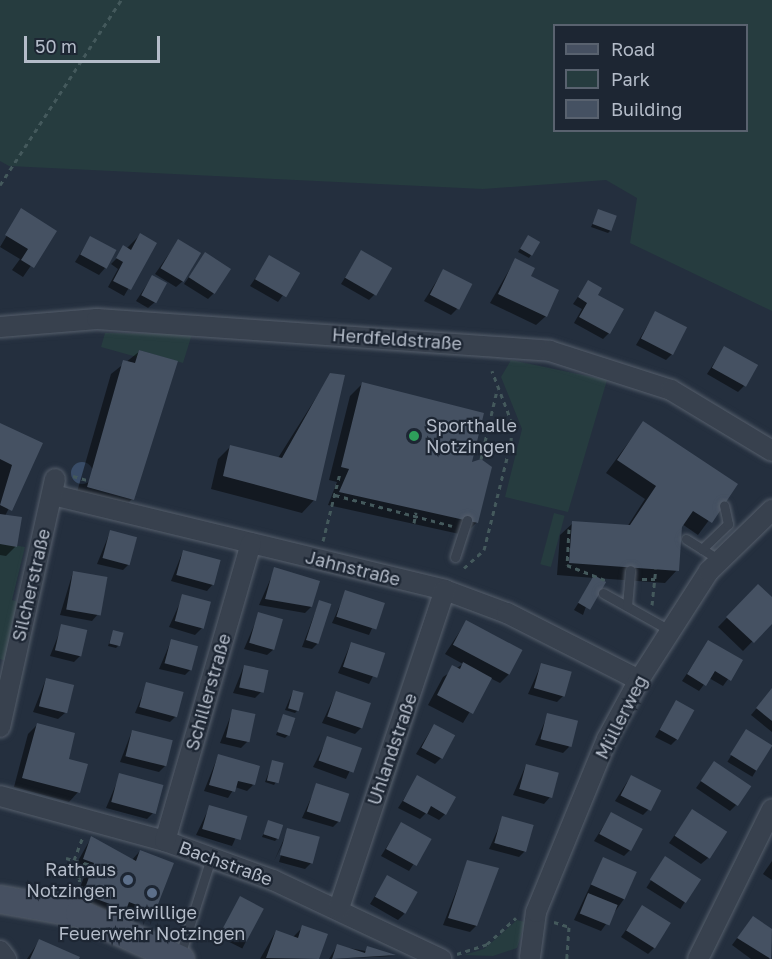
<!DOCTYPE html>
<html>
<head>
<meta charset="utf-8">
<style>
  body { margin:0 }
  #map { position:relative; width:772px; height:959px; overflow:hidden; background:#242f3e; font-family:"Golos Text",sans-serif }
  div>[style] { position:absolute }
  .green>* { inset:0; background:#263c3f; transform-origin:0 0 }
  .water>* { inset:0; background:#394c67 }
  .round { border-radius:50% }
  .shadow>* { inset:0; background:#0007; transform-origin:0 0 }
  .building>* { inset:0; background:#455162; transform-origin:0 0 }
  .path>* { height:3px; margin-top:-1.5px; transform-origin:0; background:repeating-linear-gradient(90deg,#44595c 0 4.5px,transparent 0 9px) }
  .roads { filter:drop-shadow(0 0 2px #565f6c) drop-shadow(0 0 2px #565f6c) }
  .lane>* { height:9px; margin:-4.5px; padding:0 4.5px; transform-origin:4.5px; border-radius:4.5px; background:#38414e }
  .street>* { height:20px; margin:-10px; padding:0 10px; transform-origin:10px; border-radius:10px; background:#38414e }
  .secondary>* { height:27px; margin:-13.5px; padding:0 13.5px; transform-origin:13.5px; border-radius:13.5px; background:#465061 }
  .dots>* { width:16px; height:16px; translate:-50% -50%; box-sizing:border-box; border:3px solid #1d2633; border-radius:50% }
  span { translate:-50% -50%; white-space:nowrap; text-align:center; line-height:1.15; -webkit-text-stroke:4.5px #1d2633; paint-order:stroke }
  .street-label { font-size:18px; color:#b4bcc9 }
  .poi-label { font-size:18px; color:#b4bcc9 }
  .left { translate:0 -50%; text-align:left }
  .right { translate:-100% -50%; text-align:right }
  .legend { position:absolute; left:553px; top:24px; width:195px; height:108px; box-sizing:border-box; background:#1d2633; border:2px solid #59626f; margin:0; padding:8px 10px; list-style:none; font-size:18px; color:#b4bcc9 }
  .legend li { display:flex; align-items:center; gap:12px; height:30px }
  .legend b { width:30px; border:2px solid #59626f }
  .scale { position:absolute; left:24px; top:36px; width:136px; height:27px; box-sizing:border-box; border:3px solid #b4bcc9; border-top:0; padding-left:8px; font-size:18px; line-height:21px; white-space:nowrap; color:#b4bcc9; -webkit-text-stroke:4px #1d2633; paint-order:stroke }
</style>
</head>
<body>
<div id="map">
  <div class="green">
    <i style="clip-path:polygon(evenodd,0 0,772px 0,772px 311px,630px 243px,637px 198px,606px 180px,483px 189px,9px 166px,0 161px,0 0,554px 26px,746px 26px,746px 130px,554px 130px,554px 26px)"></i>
    <i style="clip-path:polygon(105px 333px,192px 334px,183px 363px,139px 350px,137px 357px,101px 347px)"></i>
    <i style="clip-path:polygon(511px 360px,607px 380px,568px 512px,505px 497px,522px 429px,501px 377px)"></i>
    <i style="left:554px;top:513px;width:11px;height:53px;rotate:15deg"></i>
    <i style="clip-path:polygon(0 543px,25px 547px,12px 600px,26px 604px,13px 663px,0 659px)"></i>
    <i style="clip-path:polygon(517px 920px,525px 922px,517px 948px,493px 956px,464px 955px,484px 949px)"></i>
  </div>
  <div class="water">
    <i class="round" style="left:71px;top:462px;width:22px;height:22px"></i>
  </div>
  <div class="shadow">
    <i style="clip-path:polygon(22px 210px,55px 231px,23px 277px,12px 270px,20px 259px,0 247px)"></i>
    <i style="clip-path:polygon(599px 211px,611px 230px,608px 233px,591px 227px)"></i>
    <i style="clip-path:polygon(140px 235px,155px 243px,124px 296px,108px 287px,118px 269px,111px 264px)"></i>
    <i style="clip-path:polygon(528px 236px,531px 255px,529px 258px,518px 252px)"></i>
    <i style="clip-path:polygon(90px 238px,105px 268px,99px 275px,75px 262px)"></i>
    <i style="clip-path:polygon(178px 241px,183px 281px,176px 287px,155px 274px)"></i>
    <i style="clip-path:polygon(361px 252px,375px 294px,369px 300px,341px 284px)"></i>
    <i style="clip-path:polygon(205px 254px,214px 293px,208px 299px,184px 284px)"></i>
    <i style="clip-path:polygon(270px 257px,298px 274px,278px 302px,250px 286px)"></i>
    <i style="clip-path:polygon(515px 260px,546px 316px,536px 325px,490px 303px)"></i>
    <i style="clip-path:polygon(443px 271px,457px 309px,451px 315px,424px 301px)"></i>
    <i style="clip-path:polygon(152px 277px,155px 302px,148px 308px,136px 301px)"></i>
    <i style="clip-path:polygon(588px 282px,609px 333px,603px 339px,574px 323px,582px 309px,573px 304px)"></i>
    <i style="clip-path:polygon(655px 313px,672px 354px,666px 360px,636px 345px)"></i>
    <i style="clip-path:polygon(724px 348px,744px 386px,738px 392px,707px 374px)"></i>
    <i style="clip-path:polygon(140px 351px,132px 499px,120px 512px,75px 499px,111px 374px)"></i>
    <i style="clip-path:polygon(331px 374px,314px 500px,302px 513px,211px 489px,218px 459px,231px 446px,278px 458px)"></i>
    <i style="clip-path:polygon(363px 383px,470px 465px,477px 522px,464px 535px,328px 505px,337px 482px,329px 480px,350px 396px)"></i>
    <i style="clip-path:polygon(643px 423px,735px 485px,698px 535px,682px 524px,677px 570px,665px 583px,596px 578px,583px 615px,574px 610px,594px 578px,557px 575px,560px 535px,573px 523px,627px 527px,645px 499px,606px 473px)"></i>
    <i style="clip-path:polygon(0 425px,41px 444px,5px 516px,16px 546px,6px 556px,0 555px)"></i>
    <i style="clip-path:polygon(110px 532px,129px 564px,123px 570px,97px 564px)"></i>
    <i style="clip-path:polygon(183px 551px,213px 584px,207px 591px,171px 581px)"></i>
    <i style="clip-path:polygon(275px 569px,311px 607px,305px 613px,259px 605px)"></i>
    <i style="clip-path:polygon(73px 572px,98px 614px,92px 621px,60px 615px)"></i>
    <i style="clip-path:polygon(758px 586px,772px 599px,772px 621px,743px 651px,718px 627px)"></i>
    <i style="clip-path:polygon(346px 592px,383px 604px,369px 635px,332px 623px)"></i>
    <i style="clip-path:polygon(183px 596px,202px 628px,195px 635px,169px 627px)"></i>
    <i style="clip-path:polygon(319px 602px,318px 643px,312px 649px,302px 647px)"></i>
    <i style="clip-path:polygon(259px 614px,274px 649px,267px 655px,244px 649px)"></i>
    <i style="clip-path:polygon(466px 622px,509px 674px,500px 683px,490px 678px,463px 723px,428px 705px,443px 677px,463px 664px,445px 654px)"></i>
    <i style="clip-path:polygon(62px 626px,80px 656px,74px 662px,50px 656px)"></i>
    <i style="clip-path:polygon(113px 632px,119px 645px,116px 648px,108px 646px)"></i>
    <i style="clip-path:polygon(171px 641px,191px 669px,185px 675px,159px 669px)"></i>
    <i style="clip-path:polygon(708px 642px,741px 661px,723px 686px,709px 678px,699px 691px,682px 681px)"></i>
    <i style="clip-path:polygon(351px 643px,384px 654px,369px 684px,338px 673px)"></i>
    <i style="clip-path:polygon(541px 665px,564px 695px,557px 702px,528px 694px)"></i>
    <i style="clip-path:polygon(244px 666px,261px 692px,255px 698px,233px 693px)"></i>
    <i style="clip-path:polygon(46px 679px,65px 713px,58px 719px,33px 712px)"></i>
    <i style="clip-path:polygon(147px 684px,176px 716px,170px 722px,135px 713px)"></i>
    <i style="clip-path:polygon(772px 690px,772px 732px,751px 715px)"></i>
    <i style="clip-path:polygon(293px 691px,297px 711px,295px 713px,285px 710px)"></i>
    <i style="clip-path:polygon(336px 693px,361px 728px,355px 734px,322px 723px)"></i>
    <i style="clip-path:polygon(676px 702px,677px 739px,671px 745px,655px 737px)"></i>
    <i style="clip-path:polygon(233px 710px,247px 742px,241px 748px,220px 743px)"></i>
    <i style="clip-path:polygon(548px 714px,569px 747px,563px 753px,535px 745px)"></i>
    <i style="clip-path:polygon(284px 716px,288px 735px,285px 738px,276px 735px)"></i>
    <i style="clip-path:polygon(37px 725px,67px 760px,78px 792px,69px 802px,14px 787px,28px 734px)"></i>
    <i style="clip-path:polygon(434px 725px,441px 758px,435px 764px,416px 754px)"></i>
    <i style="clip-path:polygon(132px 731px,165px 766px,159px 772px,120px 762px)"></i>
    <i style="left:746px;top:731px;width:29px;height:36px;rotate:31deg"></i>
    <i style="clip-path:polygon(328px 738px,360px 749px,346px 779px,313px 767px)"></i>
    <i style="clip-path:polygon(218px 756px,253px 785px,247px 791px,235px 787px,228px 798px,204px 791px)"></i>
    <i style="clip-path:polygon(273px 762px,276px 782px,274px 785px,265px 782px)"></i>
    <i style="clip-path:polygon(714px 763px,736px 805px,730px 811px,696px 788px)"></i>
    <i style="clip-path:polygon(526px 765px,550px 797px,544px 804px,513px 795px)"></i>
    <i style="clip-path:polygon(120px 775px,153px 813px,147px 819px,106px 808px)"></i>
    <i style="clip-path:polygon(631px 776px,649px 809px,643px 815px,615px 801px)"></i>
    <i style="clip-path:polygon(418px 777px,445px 814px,439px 820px,426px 813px,420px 819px,398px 808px)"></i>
    <i style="clip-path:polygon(317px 785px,339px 821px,333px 827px,302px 818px)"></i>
    <i style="clip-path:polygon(210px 806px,245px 817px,232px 846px,196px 835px)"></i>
    <i style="clip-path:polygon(692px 811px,708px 858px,701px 864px,669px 843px)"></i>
    <i style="clip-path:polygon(611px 814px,630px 850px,624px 856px,594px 841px)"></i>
    <i style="clip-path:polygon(503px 818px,525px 851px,519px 857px,489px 849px)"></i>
    <i style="clip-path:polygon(269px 822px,278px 838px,275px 841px,262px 837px)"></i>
    <i style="clip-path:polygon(401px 824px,430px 839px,409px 871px,381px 856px)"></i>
    <i style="clip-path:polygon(288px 830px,311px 863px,305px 869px,279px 862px,287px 835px,274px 861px)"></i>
    <i style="clip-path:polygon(91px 838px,131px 861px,140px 851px,154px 911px,145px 921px,122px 912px,115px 919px,74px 903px,86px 872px,74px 868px)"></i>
    <i style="left:665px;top:858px;width:40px;height:35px;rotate:32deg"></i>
    <i style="clip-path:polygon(603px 859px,624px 899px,601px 931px,574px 920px)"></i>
    <i style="clip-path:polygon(468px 861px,476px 926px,470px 932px,443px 925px)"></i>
    <i style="clip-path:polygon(772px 861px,772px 880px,763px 874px)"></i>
    <i style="clip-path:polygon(387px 877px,404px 914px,398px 920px,370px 904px)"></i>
    <i style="left:240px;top:898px;width:25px;height:44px;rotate:27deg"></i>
    <i style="clip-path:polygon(642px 907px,654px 948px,648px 954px,621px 937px)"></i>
    <i style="clip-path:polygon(753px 917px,772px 931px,769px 959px,751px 959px,732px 945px)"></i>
    <i style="clip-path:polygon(303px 927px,326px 935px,318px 959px,260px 959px,276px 931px,293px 937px)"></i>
    <i style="clip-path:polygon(39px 941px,78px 959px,27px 959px)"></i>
    <i style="clip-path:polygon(337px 946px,394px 956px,329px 959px)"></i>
  </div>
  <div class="building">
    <i style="clip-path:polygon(21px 208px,57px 231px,34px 268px,21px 260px,28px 249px,5px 235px)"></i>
    <i style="left:598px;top:209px;width:20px;height:16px;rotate:20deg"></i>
    <i style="clip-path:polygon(140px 233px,157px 243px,131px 290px,113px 281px,123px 262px,116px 258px,123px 245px,131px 250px)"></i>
    <i style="left:528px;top:235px;width:14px;height:16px;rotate:30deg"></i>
    <i style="left:90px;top:236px;width:30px;height:21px;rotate:28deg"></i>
    <i style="left:178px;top:239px;width:27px;height:34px;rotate:31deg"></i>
    <i style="left:361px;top:250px;width:36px;height:32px;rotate:30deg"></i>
    <i style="left:205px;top:252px;width:31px;height:30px;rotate:33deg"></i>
    <i style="left:269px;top:255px;width:36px;height:28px;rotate:30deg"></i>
    <i style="clip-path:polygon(515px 258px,535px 268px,531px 276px,559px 290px,547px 317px,498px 294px)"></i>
    <i style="left:443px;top:269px;width:33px;height:29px;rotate:27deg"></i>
    <i style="left:152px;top:275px;width:17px;height:23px;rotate:28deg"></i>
    <i style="clip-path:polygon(588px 280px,602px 288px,598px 295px,624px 309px,610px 334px,579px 317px,587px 303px,578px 297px)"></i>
    <i style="left:655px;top:311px;width:36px;height:31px;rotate:27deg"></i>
    <i style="left:724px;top:346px;width:39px;height:25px;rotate:29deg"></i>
    <i style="clip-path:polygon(139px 350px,178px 361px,134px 500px,87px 487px,123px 360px,135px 363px)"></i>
    <i style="clip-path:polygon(330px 373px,345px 375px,316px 501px,223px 476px,230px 445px,282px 458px)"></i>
    <i style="clip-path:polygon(362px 382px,484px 413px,472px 462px,481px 459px,492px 467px,478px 523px,339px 492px,349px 469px,341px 467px)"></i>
    <i style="clip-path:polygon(643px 421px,738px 484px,712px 523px,693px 511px,682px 527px,679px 571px,569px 563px,572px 521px,630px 525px,656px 486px,617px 460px)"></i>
    <i style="clip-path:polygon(0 423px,43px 443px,12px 511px,0 505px,12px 465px,0 459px)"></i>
    <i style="clip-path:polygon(0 514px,22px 517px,17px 547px,0 544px)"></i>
    <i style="left:110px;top:530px;width:28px;height:29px;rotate:15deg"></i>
    <i style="left:183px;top:550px;width:39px;height:26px;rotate:15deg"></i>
    <i style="clip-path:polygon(274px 567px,320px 581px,312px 607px,265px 599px)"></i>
    <i style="left:73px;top:571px;width:35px;height:39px;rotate:10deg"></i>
    <i style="left:594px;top:575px;width:14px;height:32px;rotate:30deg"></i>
    <i style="clip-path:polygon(758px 584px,772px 597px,772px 624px,754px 643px,726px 617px)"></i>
    <i style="left:345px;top:590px;width:42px;height:28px;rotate:18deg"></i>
    <i style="left:182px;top:594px;width:30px;height:28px;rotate:15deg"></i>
    <i style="left:319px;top:600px;width:13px;height:42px;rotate:18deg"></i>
    <i style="left:258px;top:612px;width:26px;height:32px;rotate:16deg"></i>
    <i style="left:466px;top:620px;width:64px;height:28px;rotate:28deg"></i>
    <i style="left:61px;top:624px;width:27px;height:27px;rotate:13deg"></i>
    <i style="left:113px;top:630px;width:11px;height:14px;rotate:15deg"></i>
    <i style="left:171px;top:639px;width:28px;height:25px;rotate:15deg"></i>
    <i style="clip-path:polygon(708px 640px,743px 660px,731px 681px,715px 671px,706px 686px,687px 674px)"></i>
    <i style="left:351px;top:642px;width:36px;height:26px;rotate:18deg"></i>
    <i style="clip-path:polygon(463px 662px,492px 678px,473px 714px,437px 695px,452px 665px,460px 669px)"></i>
    <i style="left:541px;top:663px;width:32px;height:26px;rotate:16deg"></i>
    <i style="left:244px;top:665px;width:25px;height:23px;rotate:12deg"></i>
    <i style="left:46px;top:678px;width:29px;height:29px;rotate:14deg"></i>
    <i style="left:146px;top:682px;width:39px;height:26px;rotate:15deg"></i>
    <i style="clip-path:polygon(772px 688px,772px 721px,756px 708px)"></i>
    <i style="left:293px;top:690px;width:11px;height:19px;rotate:15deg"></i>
    <i style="left:336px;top:691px;width:37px;height:27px;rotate:19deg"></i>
    <i style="left:676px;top:700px;width:21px;height:34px;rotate:29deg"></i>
    <i style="left:232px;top:709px;width:24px;height:29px;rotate:12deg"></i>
    <i style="left:547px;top:713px;width:32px;height:27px;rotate:14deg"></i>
    <i style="left:283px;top:714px;width:13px;height:19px;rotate:18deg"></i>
    <i style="clip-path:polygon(37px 723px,75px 733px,69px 759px,88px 764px,80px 793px,22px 778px)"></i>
    <i style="left:434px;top:724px;width:24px;height:27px;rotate:28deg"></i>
    <i style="left:746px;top:729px;width:31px;height:30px;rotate:32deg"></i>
    <i style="left:132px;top:730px;width:42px;height:27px;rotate:14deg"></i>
    <i style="left:327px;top:736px;width:37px;height:26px;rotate:19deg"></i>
    <i style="clip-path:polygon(218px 754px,260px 766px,255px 785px,238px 781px,235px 792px,209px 785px)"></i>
    <i style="left:272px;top:760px;width:12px;height:21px;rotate:14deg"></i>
    <i style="left:714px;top:761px;width:45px;height:24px;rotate:34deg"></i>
    <i style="left:526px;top:764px;width:34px;height:26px;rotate:15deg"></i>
    <i style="left:119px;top:773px;width:46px;height:30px;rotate:15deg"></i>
    <i style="clip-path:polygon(417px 775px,456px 797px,446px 815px,431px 806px,427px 814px,403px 801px)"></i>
    <i style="left:631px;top:775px;width:34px;height:23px;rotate:27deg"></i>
    <i style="left:316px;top:783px;width:35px;height:30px;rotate:18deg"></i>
    <i style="left:209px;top:805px;width:40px;height:25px;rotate:16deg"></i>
    <i style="left:692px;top:809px;width:42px;height:32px;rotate:33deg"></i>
    <i style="left:611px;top:812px;width:36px;height:25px;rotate:28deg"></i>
    <i style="left:502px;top:816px;width:33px;height:28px;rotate:16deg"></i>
    <i style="left:268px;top:820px;width:16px;height:15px;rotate:18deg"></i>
    <i style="left:401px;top:822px;width:35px;height:31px;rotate:29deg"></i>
    <i style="left:287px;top:828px;width:34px;height:28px;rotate:15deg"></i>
    <i style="clip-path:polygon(91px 836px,136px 861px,140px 850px,174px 863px,155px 912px,129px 902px,126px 910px,83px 894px,94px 863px,83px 859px)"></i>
    <i style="left:665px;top:856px;width:43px;height:28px;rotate:33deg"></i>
    <i style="left:603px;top:857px;width:37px;height:30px;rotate:24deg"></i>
    <i style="clip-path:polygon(467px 860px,499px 868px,477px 926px,448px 918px)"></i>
    <i style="left:387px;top:875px;width:35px;height:25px;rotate:29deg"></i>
    <i style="left:588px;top:893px;width:32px;height:22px;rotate:22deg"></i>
    <i style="left:240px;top:896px;width:27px;height:38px;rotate:28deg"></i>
    <i style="left:642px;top:905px;width:34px;height:30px;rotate:32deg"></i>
    <i style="clip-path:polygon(753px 916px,772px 929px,771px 959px,737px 938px)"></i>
    <i style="clip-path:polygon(302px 925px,328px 934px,319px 959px,266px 958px,276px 930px,298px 938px)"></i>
    <i style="clip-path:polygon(39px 939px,80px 957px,79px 959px,30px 959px)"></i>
    <i style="clip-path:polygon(337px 944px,365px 953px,367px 946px,396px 955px,332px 959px)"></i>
  </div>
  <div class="path">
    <i style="left:0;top:185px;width:221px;rotate:-56.8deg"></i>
    <i style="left:481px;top:459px;width:71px;rotate:-76.9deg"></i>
    <i style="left:73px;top:476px;width:15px;rotate:16deg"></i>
    <i style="left:335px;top:495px;width:121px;rotate:14.8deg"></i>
    <i style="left:414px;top:523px;width:11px;rotate:-80deg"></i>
    <i style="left:569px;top:529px;width:36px;rotate:93deg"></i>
    <i style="left:567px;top:565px;width:41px;rotate:21.5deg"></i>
    <i style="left:323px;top:541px;width:70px;rotate:-76deg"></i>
    <i style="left:464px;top:568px;width:27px;rotate:-42deg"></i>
    <i style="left:484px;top:550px;width:111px;rotate:-76deg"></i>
    <i style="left:511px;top:442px;width:19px;rotate:-87deg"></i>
    <i style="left:512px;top:423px;width:56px;rotate:-111deg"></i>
    <i style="left:642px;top:579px;width:13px"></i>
    <i style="left:652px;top:605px;width:36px;rotate:-84deg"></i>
    <i style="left:66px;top:858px;width:19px;rotate:16deg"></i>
    <i style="left:74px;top:860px;width:25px;rotate:-69deg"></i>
    <i style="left:82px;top:890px;width:11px;rotate:-105deg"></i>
    <i style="left:79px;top:879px;width:17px;rotate:-73deg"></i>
    <i style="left:84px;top:863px;width:9px;rotate:18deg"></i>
    <i style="left:554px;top:922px;width:16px;rotate:18deg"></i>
    <i style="left:569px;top:927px;width:32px;rotate:94deg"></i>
    <i style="left:457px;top:954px;width:32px;rotate:-18deg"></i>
    <i style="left:487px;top:944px;width:39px;rotate:-42deg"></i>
  </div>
  <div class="roads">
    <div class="lane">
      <i style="left:686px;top:539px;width:40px;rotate:32deg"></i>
      <i style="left:702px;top:549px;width:36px;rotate:-44deg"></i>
      <i style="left:728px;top:524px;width:19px;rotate:-102deg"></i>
      <i style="left:455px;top:557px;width:39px;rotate:-72deg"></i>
      <i style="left:603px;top:593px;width:78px;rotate:29.2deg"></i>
      <i style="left:627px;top:606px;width:36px;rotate:-85deg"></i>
      <i style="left:180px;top:955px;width:102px;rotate:-72.3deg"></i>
    </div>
    <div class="street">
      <i style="left:0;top:327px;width:97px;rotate:-4.7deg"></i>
      <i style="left:97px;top:319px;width:454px;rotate:4deg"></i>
      <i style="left:550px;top:351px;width:127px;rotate:17.9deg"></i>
      <i style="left:671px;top:390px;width:118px;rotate:31.1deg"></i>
      <i style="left:53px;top:495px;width:403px;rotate:13.6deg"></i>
      <i style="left:445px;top:590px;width:66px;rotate:20.4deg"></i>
      <i style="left:507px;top:613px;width:148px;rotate:26.9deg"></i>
      <i style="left:0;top:727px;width:254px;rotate:-77.5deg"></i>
      <i style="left:0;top:796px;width:171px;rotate:15.3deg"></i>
      <i style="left:165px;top:841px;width:115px;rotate:19.9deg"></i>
      <i style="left:273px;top:880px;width:186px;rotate:25.2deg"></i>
      <i style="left:165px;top:841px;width:310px;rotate:-73.9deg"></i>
      <i style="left:339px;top:908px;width:335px;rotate:-71.6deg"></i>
      <i style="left:0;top:951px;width:10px;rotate:53deg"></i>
      <i style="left:530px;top:957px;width:45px;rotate:-82.4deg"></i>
      <i style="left:536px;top:912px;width:187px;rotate:-67.7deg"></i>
      <i style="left:607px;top:739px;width:67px;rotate:-61.5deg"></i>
      <i style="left:639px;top:680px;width:130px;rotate:-57.3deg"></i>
      <i style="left:709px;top:571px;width:88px;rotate:-44.1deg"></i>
      <i style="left:698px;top:959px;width:167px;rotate:-63.7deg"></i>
    </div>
    <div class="secondary">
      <i style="left:0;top:899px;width:80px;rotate:10deg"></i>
      <i style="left:79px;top:913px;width:111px;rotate:24.5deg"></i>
    </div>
  </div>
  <div class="dots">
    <i style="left:414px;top:436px;background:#2e9e5b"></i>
    <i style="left:128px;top:880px;background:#5c6f8a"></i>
    <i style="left:152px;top:893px;background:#5c6f8a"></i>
  </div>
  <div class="street-label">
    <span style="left:397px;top:339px;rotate:4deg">Herdfeldstraße</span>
    <span style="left:353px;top:568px;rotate:14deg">Jahnstraße</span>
    <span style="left:31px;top:585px;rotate:-77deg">Silcherstraße</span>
    <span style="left:208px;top:692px;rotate:-74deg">Schillerstraße</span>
    <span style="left:621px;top:717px;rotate:-63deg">Müllerweg</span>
    <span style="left:392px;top:749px;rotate:-71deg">Uhlandstraße</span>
    <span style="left:226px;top:863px;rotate:20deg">Bachstraße</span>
  </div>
  <div class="poi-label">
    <span class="left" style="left:426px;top:436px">Sporthalle<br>Notzingen</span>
    <span class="right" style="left:116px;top:880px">Rathaus<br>Notzingen</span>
    <span style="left:152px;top:923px">Freiwillige<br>Feuerwehr Notzingen</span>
  </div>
  <ul class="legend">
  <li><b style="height:8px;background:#465061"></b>Road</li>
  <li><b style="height:16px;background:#263c3f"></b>Park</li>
  <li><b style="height:16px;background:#455162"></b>Building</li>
  </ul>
  <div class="scale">50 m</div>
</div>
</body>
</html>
